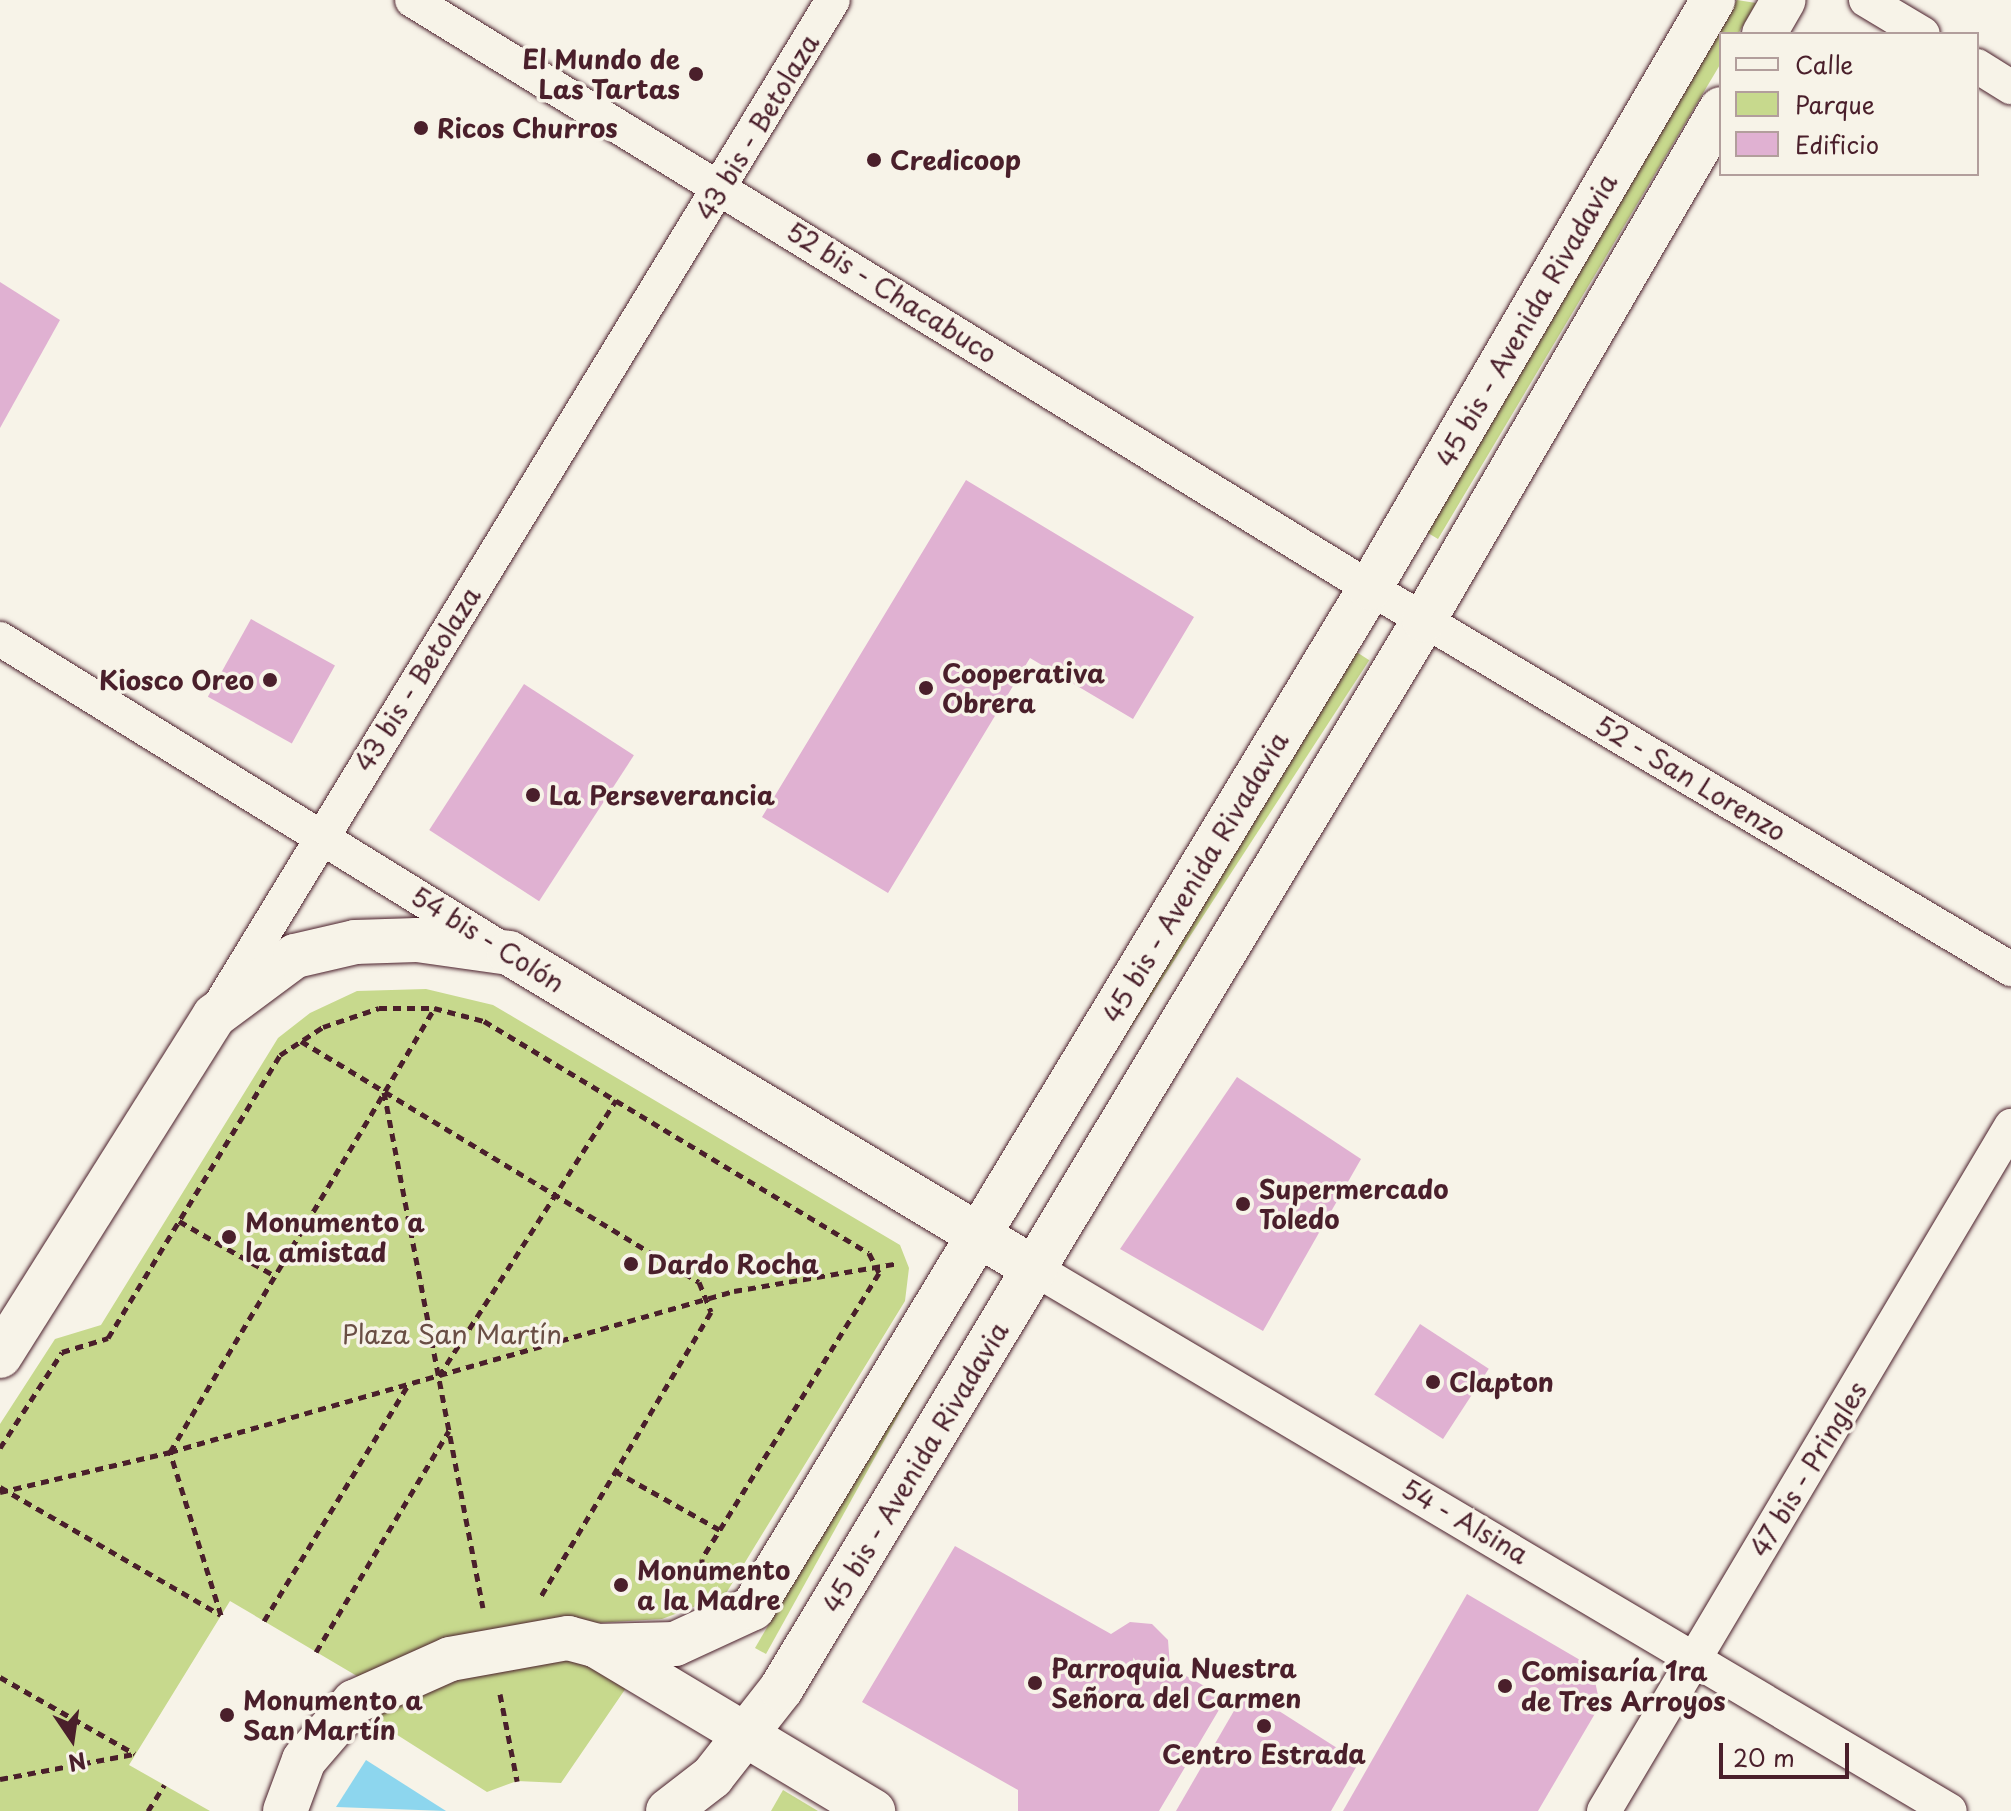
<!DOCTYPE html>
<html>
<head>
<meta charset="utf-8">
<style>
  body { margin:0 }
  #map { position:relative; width:2011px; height:1811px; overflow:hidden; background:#f7f3e8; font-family:"Playpen Sans",sans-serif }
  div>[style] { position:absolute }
  .green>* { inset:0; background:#c7d98d; transform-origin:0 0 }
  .water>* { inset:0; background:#8dd6ee }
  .building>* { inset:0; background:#e0b1d2; transform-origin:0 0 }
  .path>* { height:5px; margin-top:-2.5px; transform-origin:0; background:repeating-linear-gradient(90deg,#4a1f2b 0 8px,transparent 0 14px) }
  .roads { filter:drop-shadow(0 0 2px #4a1f2b) drop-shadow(0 0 2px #4a1f2b) }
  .street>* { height:34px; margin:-17px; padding:0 17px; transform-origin:17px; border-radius:17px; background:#f7f3e8 }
  .secondary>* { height:44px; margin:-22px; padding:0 22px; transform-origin:22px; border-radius:22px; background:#f7f3e8 }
  .dots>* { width:22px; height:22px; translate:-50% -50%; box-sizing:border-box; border:4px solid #f7f3e8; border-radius:50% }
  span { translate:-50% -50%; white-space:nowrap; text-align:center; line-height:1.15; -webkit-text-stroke:7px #f7f3e8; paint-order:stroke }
  .poi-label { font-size:26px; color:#4a1f2b; font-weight:700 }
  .right { translate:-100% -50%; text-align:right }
  .left { translate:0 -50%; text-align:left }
  .street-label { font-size:26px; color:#4a1f2b }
  .park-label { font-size:26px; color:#694e44 }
  .legend { position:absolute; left:1719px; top:32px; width:260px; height:144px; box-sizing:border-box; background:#f7f3e8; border:2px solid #b29e9c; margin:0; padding:10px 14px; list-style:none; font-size:24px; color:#4a1f2b }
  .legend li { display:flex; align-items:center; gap:16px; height:40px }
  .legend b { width:40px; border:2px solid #b29e9c }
  .north { position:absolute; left:32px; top:1699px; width:80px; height:80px; -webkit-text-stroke:6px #f7f3e8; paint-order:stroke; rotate:167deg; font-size:22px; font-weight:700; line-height:32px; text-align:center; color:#4a1f2b }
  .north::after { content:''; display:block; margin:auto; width:28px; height:36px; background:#4a1f2b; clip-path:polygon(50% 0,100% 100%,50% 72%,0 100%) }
  .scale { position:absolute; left:1719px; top:1743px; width:130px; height:36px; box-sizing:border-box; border:4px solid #4a1f2b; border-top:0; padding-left:10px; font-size:24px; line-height:28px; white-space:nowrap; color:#4a1f2b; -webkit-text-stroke:6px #f7f3e8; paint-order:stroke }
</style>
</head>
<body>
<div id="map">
  <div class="green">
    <i style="clip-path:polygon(1737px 0,1756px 3px,1738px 34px,1721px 34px,1721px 63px,1438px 539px,1423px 530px)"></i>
    <i style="left:1355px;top:651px;width:17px;height:623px;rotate:33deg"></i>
    <i style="clip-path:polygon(426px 989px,493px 1005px,900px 1245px,909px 1268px,905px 1301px,725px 1595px,662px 1619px,529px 1627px,362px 1679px,230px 1601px,129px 1765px,210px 1811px,0 1811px,0 1424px,55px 1339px,101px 1325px,278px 1038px,310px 1013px,357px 991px)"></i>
    <i style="clip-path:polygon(946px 1320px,950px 1322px,766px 1654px,755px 1648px)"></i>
    <i style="clip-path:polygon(554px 1657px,586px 1664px,626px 1688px,561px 1783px,517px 1781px,487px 1792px,369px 1717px,459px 1672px)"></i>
    <i style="clip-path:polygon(783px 1790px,818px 1811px,771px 1811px)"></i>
  </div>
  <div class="water">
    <i style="clip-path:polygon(366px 1760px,446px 1811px,336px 1807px)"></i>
  </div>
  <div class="building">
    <i style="clip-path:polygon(0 282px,60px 320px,0 428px)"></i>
    <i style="clip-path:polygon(966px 480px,1194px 617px,1133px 719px,1030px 658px,888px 893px,762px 817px)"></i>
    <i style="left:251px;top:619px;width:96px;height:89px;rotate:29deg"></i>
    <i style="left:524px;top:684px;width:131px;height:174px;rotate:33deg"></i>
    <i style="clip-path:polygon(1237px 1077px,1361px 1159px,1263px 1331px,1120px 1249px)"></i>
    <i style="left:1420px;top:1324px;width:82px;height:84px;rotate:33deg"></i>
    <i style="clip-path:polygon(955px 1546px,1111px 1634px,1130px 1622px,1152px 1624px,1168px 1640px,1170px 1667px,1226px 1698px,1159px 1811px,1018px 1811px,1018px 1790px,862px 1702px)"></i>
    <i style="clip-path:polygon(1467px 1594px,1592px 1667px,1600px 1705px,1538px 1811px,1343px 1811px)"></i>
    <i style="clip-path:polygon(1246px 1690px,1359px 1762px,1331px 1811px,1176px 1811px)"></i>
  </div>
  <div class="path">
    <i style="left:301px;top:1041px;width:465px;rotate:31.2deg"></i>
    <i style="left:699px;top:1282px;width:32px;rotate:68deg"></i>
    <i style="left:711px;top:1312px;width:335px;rotate:120.9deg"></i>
    <i style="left:384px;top:1092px;width:525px;rotate:79.14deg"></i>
    <i style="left:179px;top:1221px;width:111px;rotate:29.8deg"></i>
    <i style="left:439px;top:1376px;width:328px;rotate:-57.3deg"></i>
    <i style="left:0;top:1448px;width:114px;rotate:-57.1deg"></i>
    <i style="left:62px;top:1352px;width:48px;rotate:-16.9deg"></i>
    <i style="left:108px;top:1338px;width:331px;rotate:-58.7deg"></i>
    <i style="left:280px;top:1055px;width:51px;rotate:-33.1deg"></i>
    <i style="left:323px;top:1027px;width:59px;rotate:-18.7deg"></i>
    <i style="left:379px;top:1008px;width:55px"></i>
    <i style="left:434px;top:1008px;width:52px;rotate:14.6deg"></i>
    <i style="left:484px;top:1021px;width:449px;rotate:31.1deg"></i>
    <i style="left:869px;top:1253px;width:22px;rotate:63deg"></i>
    <i style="left:879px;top:1273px;width:336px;rotate:121.8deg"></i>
    <i style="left:702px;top:1559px;width:27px;rotate:90deg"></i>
    <i style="left:615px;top:1471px;width:120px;rotate:29.3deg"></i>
    <i style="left:0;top:1487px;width:255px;rotate:30.1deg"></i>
    <i style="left:0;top:1492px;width:175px;rotate:-13.2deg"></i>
    <i style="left:170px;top:1452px;width:587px;rotate:-15.93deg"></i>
    <i style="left:734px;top:1291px;width:167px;rotate:-9.6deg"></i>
    <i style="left:221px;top:1615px;width:171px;rotate:-107.4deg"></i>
    <i style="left:170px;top:1452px;width:516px;rotate:-59.21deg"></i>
    <i style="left:264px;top:1621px;width:279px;rotate:-58.6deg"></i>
    <i style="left:316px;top:1652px;width:258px;rotate:-59deg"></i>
    <i style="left:0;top:1677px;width:155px;rotate:29.7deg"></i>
    <i style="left:500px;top:1694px;width:89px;rotate:78.9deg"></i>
    <i style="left:0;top:1779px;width:136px;rotate:-10.6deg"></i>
    <i style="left:148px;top:1811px;width:31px;rotate:-58deg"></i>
  </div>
  <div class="roads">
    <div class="street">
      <i style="left:412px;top:0;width:1124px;rotate:31.54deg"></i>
      <i style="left:1370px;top:588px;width:746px;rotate:30.73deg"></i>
      <i style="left:1866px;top:0;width:66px;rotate:30.8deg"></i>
      <i style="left:1977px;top:66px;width:40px;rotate:32deg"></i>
      <i style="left:0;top:639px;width:590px;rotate:31.7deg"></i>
      <i style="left:219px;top:1007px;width:1179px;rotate:-58.63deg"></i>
      <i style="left:1035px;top:1269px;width:1063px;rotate:30.64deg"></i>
      <i style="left:1604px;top:1811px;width:797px;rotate:-59.28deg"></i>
    </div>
    <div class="secondary">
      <i style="left:1764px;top:34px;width:39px;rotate:-60deg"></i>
      <i style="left:0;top:1356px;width:402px;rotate:-57.8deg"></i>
      <i style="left:214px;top:1016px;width:101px;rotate:-36.5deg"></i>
      <i style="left:295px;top:956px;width:62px;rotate:-13.1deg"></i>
      <i style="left:355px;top:942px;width:62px;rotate:-1.8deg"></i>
      <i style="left:417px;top:940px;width:93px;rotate:8deg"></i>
      <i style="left:509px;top:953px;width:614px;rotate:31deg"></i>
      <i style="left:597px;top:1646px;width:78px;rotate:-1.5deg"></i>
      <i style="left:675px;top:1644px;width:86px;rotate:-24.8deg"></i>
      <i style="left:753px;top:1608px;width:1192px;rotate:-58.83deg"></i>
      <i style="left:1370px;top:588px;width:681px;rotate:-59.74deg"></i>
      <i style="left:285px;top:1811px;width:54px;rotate:-69.6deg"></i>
      <i style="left:304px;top:1760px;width:77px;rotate:-49.2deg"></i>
      <i style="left:354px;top:1702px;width:105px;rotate:-24.1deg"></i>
      <i style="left:450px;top:1659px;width:120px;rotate:-10.1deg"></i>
      <i style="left:568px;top:1638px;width:30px;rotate:15deg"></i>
      <i style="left:597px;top:1646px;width:322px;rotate:30.9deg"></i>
      <i style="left:668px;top:1811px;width:56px;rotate:-37.7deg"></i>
      <i style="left:712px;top:1777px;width:112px;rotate:-51.9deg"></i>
      <i style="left:781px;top:1689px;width:1247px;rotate:-58.97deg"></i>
      <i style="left:1424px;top:620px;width:591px;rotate:-59.83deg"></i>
    </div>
  </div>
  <div class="dots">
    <i style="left:696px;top:74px;background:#4a1f2b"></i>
    <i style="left:421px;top:128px;background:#4a1f2b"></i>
    <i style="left:874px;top:160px;background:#4a1f2b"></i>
    <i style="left:270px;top:680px;background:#4a1f2b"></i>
    <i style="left:926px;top:688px;background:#4a1f2b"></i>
    <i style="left:533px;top:795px;background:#4a1f2b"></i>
    <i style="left:1243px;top:1204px;background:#4a1f2b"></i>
    <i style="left:229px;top:1237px;background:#4a1f2b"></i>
    <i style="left:631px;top:1264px;background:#4a1f2b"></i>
    <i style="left:1433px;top:1382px;background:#4a1f2b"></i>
    <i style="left:621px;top:1585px;background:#4a1f2b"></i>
    <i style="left:1035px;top:1683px;background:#4a1f2b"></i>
    <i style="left:1505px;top:1686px;background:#4a1f2b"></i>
    <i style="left:227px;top:1715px;background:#4a1f2b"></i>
    <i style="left:1264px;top:1726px;background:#4a1f2b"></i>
  </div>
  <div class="poi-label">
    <span class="right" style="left:680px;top:74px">El Mundo de<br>Las Tartas</span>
    <span class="left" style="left:437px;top:128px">Ricos Churros</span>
    <span class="left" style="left:890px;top:160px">Credicoop</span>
    <span class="left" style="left:942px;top:688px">Cooperativa<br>Obrera</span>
    <span class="right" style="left:254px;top:680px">Kiosco Oreo</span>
    <span class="left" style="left:549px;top:795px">La Perseverancia</span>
    <span class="left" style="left:1259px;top:1204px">Supermercado<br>Toledo</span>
    <span class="left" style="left:245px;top:1237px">Monumento a<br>la amistad</span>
    <span class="left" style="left:647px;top:1264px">Dardo Rocha</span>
    <span class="left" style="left:1449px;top:1382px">Clapton</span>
    <span class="left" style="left:637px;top:1585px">Monumento<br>a la Madre</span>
    <span class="left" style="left:1051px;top:1683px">Parroquia Nuestra<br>Señora del Carmen</span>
    <span class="left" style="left:1521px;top:1686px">Comisaría 1ra<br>de Tres Arroyos</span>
    <span class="left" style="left:243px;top:1715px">Monumento a<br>San Martín</span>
    <span style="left:1264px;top:1754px">Centro Estrada</span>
  </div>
  <div class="street-label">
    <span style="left:757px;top:127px;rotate:-59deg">43 bis - Betolaza</span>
    <span style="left:892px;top:292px;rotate:32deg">52 bis - Chacabuco</span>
    <span style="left:1526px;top:320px;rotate:-60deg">45 bis - Avenida Rivadavia</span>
    <span style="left:417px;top:679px;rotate:-58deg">43 bis - Betolaza</span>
    <span style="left:1691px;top:778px;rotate:31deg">52 - San Lorenzo</span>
    <span style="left:1195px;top:877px;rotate:-59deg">45 bis - Avenida Rivadavia</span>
    <span style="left:488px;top:939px;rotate:32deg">54 bis - Colón</span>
    <span style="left:915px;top:1467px;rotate:-59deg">45 bis - Avenida Rivadavia</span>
    <span style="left:1808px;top:1469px;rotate:-59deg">47 bis - Pringles</span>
    <span style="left:1465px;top:1521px;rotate:30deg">54 - Alsina</span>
  </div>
  <div class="park-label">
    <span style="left:452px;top:1334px">Plaza San Martín</span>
  </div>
  <ul class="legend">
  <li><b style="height:10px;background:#f7f3e8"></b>Calle</li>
  <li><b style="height:22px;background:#c7d98d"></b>Parque</li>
  <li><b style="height:22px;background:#e0b1d2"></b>Edificio</li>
  </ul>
  <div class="north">N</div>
  <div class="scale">20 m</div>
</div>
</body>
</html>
